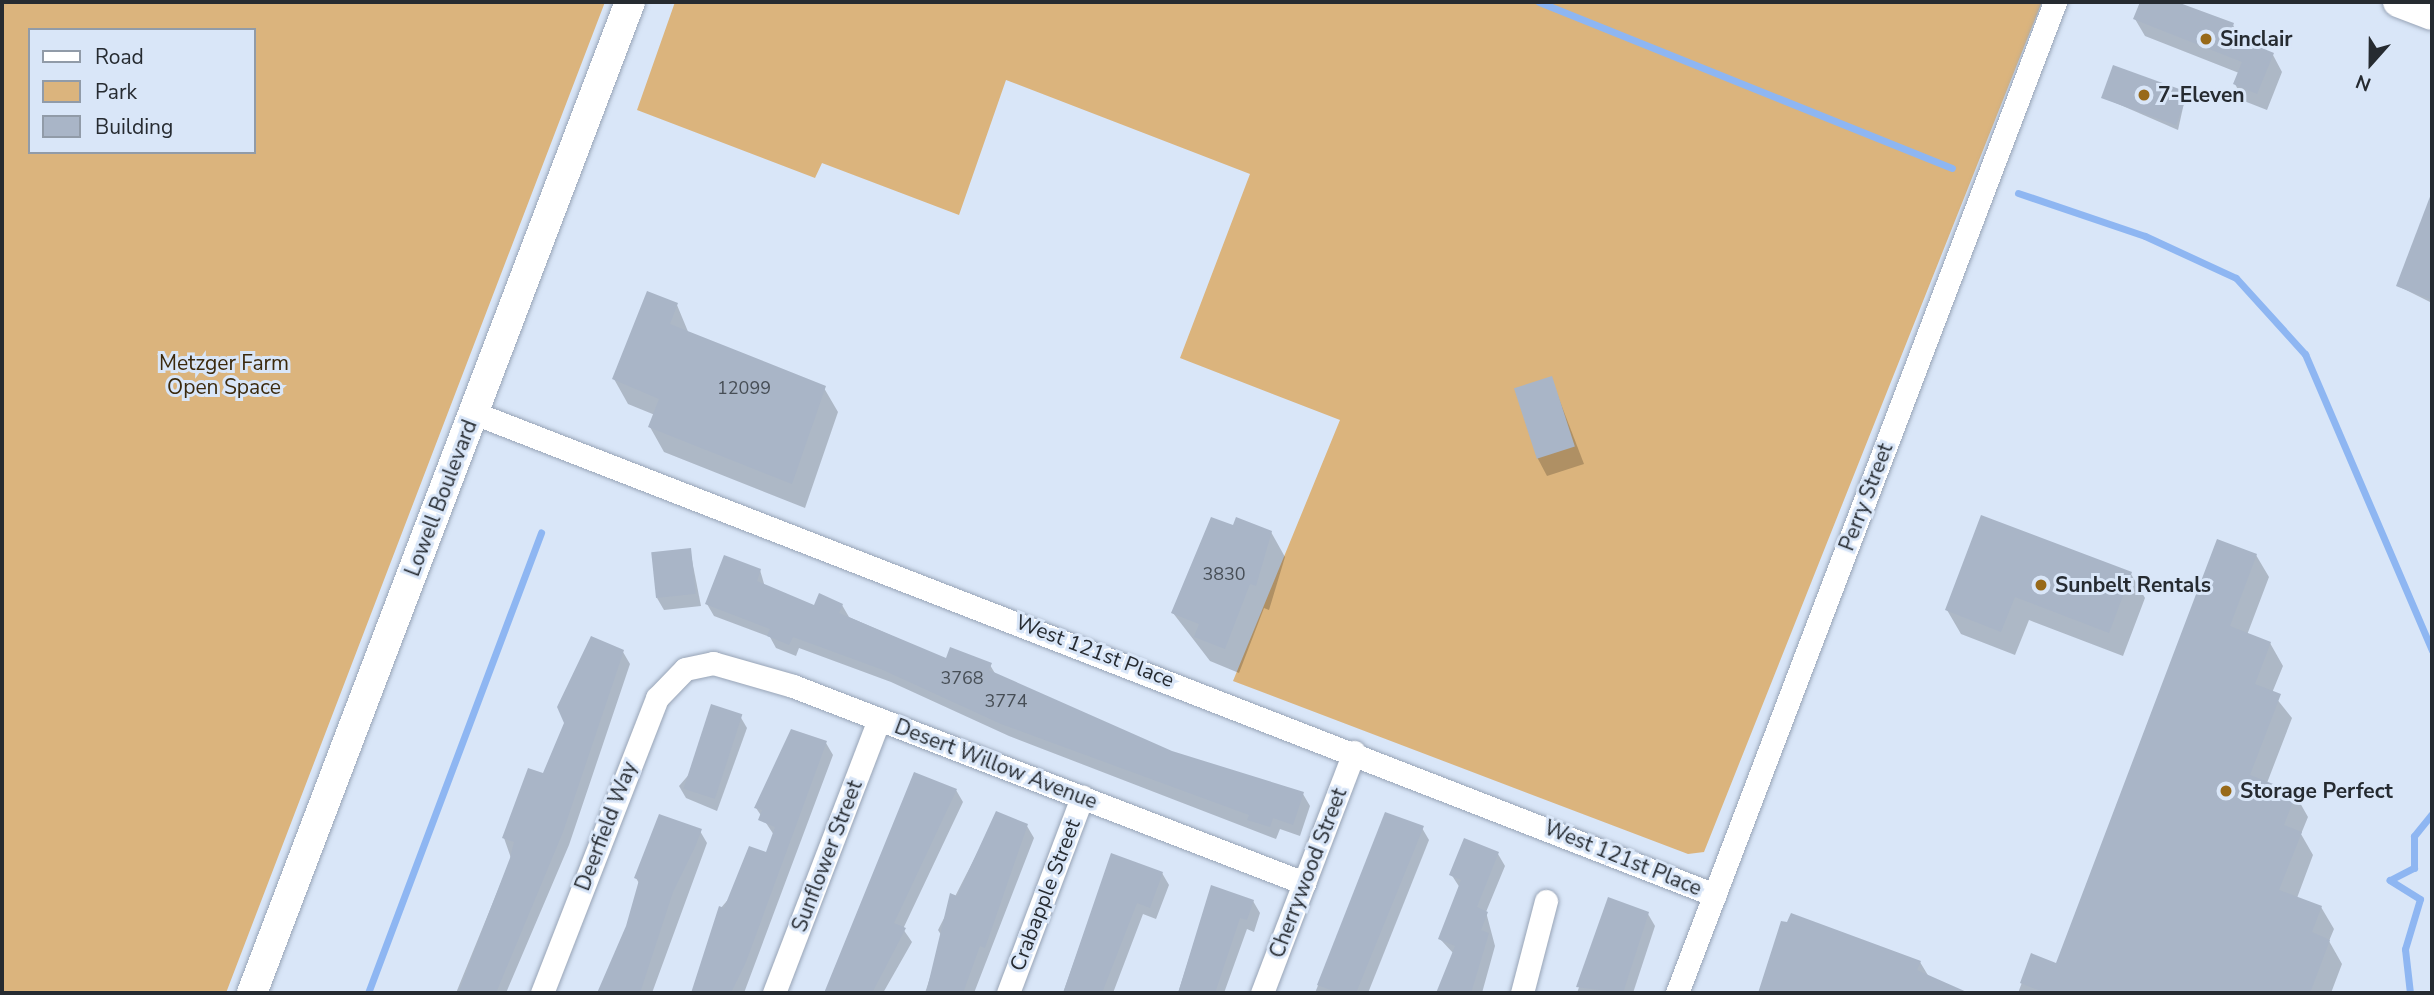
<!DOCTYPE html>
<html>
<head>
<meta charset="utf-8">
<style>
  body { margin:0 }
  #map { position:relative; width:2434px; height:995px; overflow:hidden; background:#d9e6f8; font-family:"Nunito Sans",sans-serif }
  div>[style] { position:absolute }
  .green>* { inset:0; background:#dbb47d }
  .shadow>* { inset:0; background:#0003 }
  .stream>* { height:7px; margin:-3.5px; padding:0 3.5px; transform-origin:3.5px; border-radius:3.5px; background:#8eb6f2 }
  .building>* { inset:0; background:#a9b5c7; transform-origin:0 0 }
  .roads { filter:drop-shadow(0 0 2px #98a4b6) drop-shadow(0 0 2px #98a4b6) }
  .minor>* { height:23px; margin:-11.5px; padding:0 11.5px; transform-origin:11.5px; border-radius:11.5px; background:#fff }
  .major>* { height:30px; margin:-15px; padding:0 15px; transform-origin:15px; border-radius:15px; background:#fff }
  .dots>* { width:19px; height:19px; translate:-50% -50%; box-sizing:border-box; border:4px solid #d9e6f8; border-radius:50% }
  span { translate:-50% -50%; white-space:nowrap; text-align:center; line-height:1.15; -webkit-text-stroke:6px #d9e6f8; paint-order:stroke }
  .number-label { font-size:18px; color:#474e56 }
  .number-label span { -webkit-text-stroke-width:0 }
  .poi-label { font-size:21px; color:#262b31; font-weight:700 }
  .left { translate:0 -50%; text-align:left }
  .park-label { font-size:21px; color:#3b290c }
  .street-label { font-size:21px; color:#262b31 }
  .frame { position:absolute; inset:0; border:4px solid #262b31; pointer-events:none }
  .legend { position:absolute; left:28px; top:28px; width:228px; height:126px; box-sizing:border-box; background:#d9e6f8; border:2px solid #919ba8; margin:0; padding:9px 12px; list-style:none; font-size:21px; color:#262b31 }
  .legend li { display:flex; align-items:center; gap:14px; height:35px }
  .legend b { width:35px; border:2px solid #919ba8 }
  .north { position:absolute; left:2336px; top:28px; width:70px; height:70px; -webkit-text-stroke:5px #d9e6f8; paint-order:stroke; rotate:201deg; font-size:19px; font-weight:700; line-height:28px; text-align:center; color:#262b31 }
  .north::after { content:''; display:block; margin:auto; width:24px; height:32px; background:#262b31; clip-path:polygon(50% 0,100% 100%,50% 72%,0 100%) }
</style>
</head>
<body>
<div id="map">
  <div class="green">
    <i style="clip-path:polygon(evenodd,2px 2px,605px 2px,226px 993px,2px 993px,2px 2px,30px 30px,254px 30px,254px 152px,30px 152px,30px 30px)"></i>
    <i style="clip-path:polygon(675px 2px,2042px 2px,1704px 852px,1688px 854px,1233px 681px,1340px 420px,1180px 358px,1250px 174px,1006px 80px,959px 215px,822px 163px,815px 178px,637px 110px)"></i>
  </div>
  <div class="shadow">
    <i style="clip-path:polygon(2141px 2px,2172px 2px,2233px 25px,2243px 43px,2273px 55px,2282px 72px,2267px 110px,2244px 101px,2235px 84px,2239px 73px,2145px 36px,2135px 19px)"></i>
    <i style="clip-path:polygon(2186px 94px,2178px 130px,2102px 97px)"></i>
    <i style="clip-path:polygon(2432px 195px,2432px 303px,2398px 286px)"></i>
    <i style="clip-path:polygon(677px 305px,689px 334px,824px 388px,838px 412px,805px 508px,664px 452px,650px 427px,655px 415px,628px 404px,614px 379px)"></i>
    <i style="clip-path:polygon(1551px 378px,1584px 464px,1547px 476px,1537px 457px)"></i>
    <i style="clip-path:polygon(1234px 527px,1271px 532px,1285px 557px,1269px 610px,1264px 608px,1239px 673px,1210px 661px,1173px 613px)"></i>
    <i style="clip-path:polygon(690px 550px,701px 606px,664px 610px,657px 598px)"></i>
    <i style="clip-path:polygon(2256px 555px,2269px 577px,2247px 635px,2270px 643px,2283px 666px,2272px 693px,2292px 718px,2267px 783px,2295px 794px,2308px 817px,2301px 834px,2313px 855px,2297px 898px,2321px 907px,2334px 929px,2329px 941px,2342px 964px,2331px 993px,2018px 993px,2032px 956px,2057px 965px)"></i>
    <i style="clip-path:polygon(760px 570px,765px 587px,815px 607px,842px 605px,849px 617px,947px 660px,990px 665px,996px 675px,1172px 753px,1303px 794px,1310px 806px,1300px 836px,1280px 829px,1276px 839px,1009px 736px,891px 682px,799px 648px,796px 656px,776px 648px,770px 637px,714px 616px,707px 604px)"></i>
    <i style="clip-path:polygon(2131px 574px,2145px 598px,2123px 656px,2029px 620px,2015px 655px,1961px 634px,1947px 610px)"></i>
    <i style="clip-path:polygon(623px 652px,630px 664px,569px 845px,506px 993px,456px 993px,511px 858px,504px 838px)"></i>
    <i style="clip-path:polygon(740px 716px,747px 728px,717px 811px,686px 798px,679px 786px)"></i>
    <i style="clip-path:polygon(826px 743px,833px 755px,744px 993px,693px 993px,720px 909px,767px 854px,774px 835px,756px 808px)"></i>
    <i style="clip-path:polygon(915px 774px,956px 790px,963px 802px,903px 929px,912px 942px,883px 993px,827px 993px)"></i>
    <i style="clip-path:polygon(997px 814px,1027px 826px,1034px 838px,974px 993px,925px 993px,943px 938px,938px 930px)"></i>
    <i style="clip-path:polygon(1386px 814px,1422px 828px,1429px 840px,1368px 993px,1315px 993px)"></i>
    <i style="clip-path:polygon(700px 831px,707px 843px,652px 993px,600px 993px,628px 927px,640px 885px,636px 878px)"></i>
    <i style="clip-path:polygon(1498px 854px,1505px 866px,1486px 912px,1495px 946px,1482px 993px,1438px 993px,1454px 954px,1440px 939px,1460px 888px,1451px 874px)"></i>
    <i style="clip-path:polygon(1112px 855px,1162px 873px,1169px 885px,1156px 919px,1143px 914px,1113px 993px,1063px 993px)"></i>
    <i style="clip-path:polygon(1212px 887px,1253px 901px,1260px 913px,1254px 932px,1247px 929px,1224px 993px,1178px 993px)"></i>
    <i style="clip-path:polygon(1609px 900px,1648px 914px,1655px 926px,1633px 993px,1577px 993px)"></i>
    <i style="clip-path:polygon(1920px 962px,1929px 977px,1964px 993px,1760px 992px)"></i>
  </div>
  <div class="stream">
    <i style="left:1539px;top:2px;width:445px;rotate:21.9deg"></i>
    <i style="left:2018px;top:193px;width:134px;rotate:18.7deg"></i>
    <i style="left:2145px;top:236px;width:100px;rotate:24.8deg"></i>
    <i style="left:2236px;top:278px;width:103px;rotate:47.8deg"></i>
    <i style="left:2305px;top:354px;width:323px;rotate:66.8deg"></i>
    <i style="left:368px;top:993px;width:492px;rotate:-69.4deg"></i>
    <i style="left:2410px;top:993px;width:44px;rotate:-96.5deg"></i>
    <i style="left:2405px;top:949px;width:52px;rotate:-73.3deg"></i>
    <i style="left:2420px;top:899px;width:36px;rotate:-148deg"></i>
    <i style="left:2390px;top:880px;width:27px;rotate:-27deg"></i>
    <i style="left:2414px;top:868px;width:32px;rotate:-90deg"></i>
    <i style="left:2414px;top:836px;width:28px;rotate:-51deg"></i>
  </div>
  <div class="building">
    <i style="clip-path:polygon(2140px 2px,2177px 2px,2234px 23px,2230px 35px,2274px 53px,2257px 94px,2233px 84px,2242px 62px,2133px 19px)"></i>
    <i style="left:2113px;top:65px;width:80px;height:35px;rotate:20deg"></i>
    <i style="clip-path:polygon(2431px 194px,2432px 195px,2432px 300px,2396px 286px)"></i>
    <i style="clip-path:polygon(647px 291px,678px 303px,670px 324px,826px 386px,792px 484px,648px 427px,659px 399px,612px 379px)"></i>
    <i style="left:1552px;top:376px;width:74px;height:40px;rotate:72deg"></i>
    <i style="clip-path:polygon(1981px 515px,2132px 572px,2109px 633px,2015px 597px,2001px 632px,1945px 610px)"></i>
    <i style="clip-path:polygon(1211px 517px,1233px 525px,1236px 517px,1272px 531px,1256px 586px,1250px 584px,1225px 649px,1194px 637px,1199px 624px,1171px 613px)"></i>
    <i style="clip-path:polygon(2217px 539px,2257px 554px,2230px 626px,2271px 642px,2255px 684px,2281px 694px,2250px 775px,2296px 793px,2284px 825px,2302px 832px,2279px 890px,2322px 906px,2312px 932px,2330px 940px,2310px 993px,2046px 993px,2020px 983px,2031px 953px,2056px 963px)"></i>
    <i style="left:691px;top:548px;width:46px;height:40px;rotate:84deg"></i>
    <i style="clip-path:polygon(724px 555px,761px 569px,757px 581px,814px 605px,819px 593px,843px 604px,839px 613px,946px 658px,950px 647px,992px 663px,989px 670px,1172px 751px,1304px 792px,1293px 825px,1273px 818px,1270px 827px,1247px 820px,1249px 815px,1001px 724px,883px 670px,793px 637px,789px 645px,767px 636px,770px 629px,705px 604px)"></i>
    <i style="clip-path:polygon(591px 636px,624px 650px,563px 832px,496px 993px,458px 993px,510px 858px,514px 842px,502px 838px,528px 768px,543px 773px,564px 723px,557px 707px)"></i>
    <i style="left:711px;top:704px;width:33px;height:89px;rotate:18deg"></i>
    <i style="clip-path:polygon(791px 729px,827px 741px,746px 962px,731px 993px,691px 993px,719px 906px,724px 908px,749px 846px,766px 852px,775px 827px,758px 820px,762px 810px,754px 808px)"></i>
    <i style="clip-path:polygon(914px 772px,957px 789px,894px 923px,906px 928px,872px 993px,824px 993px)"></i>
    <i style="clip-path:polygon(996px 811px,1028px 824px,985px 948px,980px 946px,963px 993px,926px 993px,950px 893px,957px 896px)"></i>
    <i style="clip-path:polygon(1385px 812px,1424px 826px,1356px 993px,1339px 993px,1317px 985px)"></i>
    <i style="clip-path:polygon(659px 814px,702px 829px,695px 847px,673px 892px,640px 993px,597px 993px,626px 926px,639px 880px,634px 878px)"></i>
    <i style="clip-path:polygon(1464px 838px,1499px 852px,1477px 907px,1488px 912px,1481px 930px,1489px 933px,1471px 993px,1436px 993px,1455px 946px,1438px 939px,1461px 880px,1449px 875px)"></i>
    <i style="clip-path:polygon(1111px 853px,1163px 872px,1150px 908px,1137px 903px,1102px 993px,1063px 993px)"></i>
    <i style="clip-path:polygon(1211px 885px,1254px 900px,1247px 920px,1240px 918px,1215px 993px,1178px 993px)"></i>
    <i style="clip-path:polygon(1608px 897px,1649px 912px,1623px 993px,1576px 987px)"></i>
    <i style="clip-path:polygon(1791px 913px,1921px 961px,1917px 970px,1969px 993px,1758px 993px,1781px 921px,1787px 922px)"></i>
  </div>
  <div class="roads">
    <div class="minor">
      <i style="left:474px;top:413px;width:1331px;rotate:21.23deg"></i>
      <i style="left:542px;top:993px;width:317px;rotate:-68.7deg"></i>
      <i style="left:657px;top:698px;width:40px;rotate:-46deg"></i>
      <i style="left:685px;top:669px;width:29px;rotate:-12deg"></i>
      <i style="left:713px;top:663px;width:83px;rotate:16deg"></i>
      <i style="left:793px;top:686px;width:548px;rotate:21.08deg"></i>
      <i style="left:774px;top:993px;width:293px;rotate:-69deg"></i>
      <i style="left:1008px;top:993px;width:210px;rotate:-69.3deg"></i>
      <i style="left:1262px;top:993px;width:258px;rotate:-69.1deg"></i>
      <i style="left:1522px;top:993px;width:95px;rotate:-75.4deg"></i>
      <i style="left:1677px;top:993px;width:1061px;rotate:-69.12deg"></i>
    </div>
    <div class="major">
      <i style="left:2398px;top:2px;width:36px;rotate:21deg"></i>
      <i style="left:252px;top:993px;width:1061px;rotate:-69.12deg"></i>
    </div>
  </div>
  <div class="dots">
    <i style="left:2206px;top:39px;background:#986a1a"></i>
    <i style="left:2144px;top:95px;background:#986a1a"></i>
    <i style="left:2041px;top:585px;background:#986a1a"></i>
    <i style="left:2226px;top:791px;background:#986a1a"></i>
  </div>
  <div class="number-label">
    <span style="left:744px;top:388px">12099</span>
    <span style="left:1224px;top:574px">3830</span>
    <span style="left:962px;top:678px">3768</span>
    <span style="left:1006px;top:701px">3774</span>
  </div>
  <div class="poi-label">
    <span class="left" style="left:2220px;top:39px">Sinclair</span>
    <span class="left" style="left:2158px;top:95px">7-Eleven</span>
    <span class="left" style="left:2055px;top:585px">Sunbelt Rentals</span>
    <span class="left" style="left:2240px;top:791px">Storage Perfect</span>
  </div>
  <div class="park-label">
    <span style="left:224px;top:375px">Metzger Farm<br>Open Space</span>
  </div>
  <div class="street-label">
    <span style="left:1866px;top:497px;rotate:-69deg">Perry Street</span>
    <span style="left:441px;top:498px;rotate:-69deg">Lowell Boulevard</span>
    <span style="left:1095px;top:651px;rotate:21deg">West 121st Place</span>
    <span style="left:996px;top:764px;rotate:21deg">Desert Willow Avenue</span>
    <span style="left:606px;top:826px;rotate:-69deg">Deerfield Way</span>
    <span style="left:827px;top:856px;rotate:-69deg">Sunflower Street</span>
    <span style="left:1623px;top:858px;rotate:22deg">West 121st Place</span>
    <span style="left:1308px;top:873px;rotate:-69deg">Cherrywood Street</span>
    <span style="left:1045px;top:895px;rotate:-69deg">Crabapple Street</span>
  </div>
  <div class="frame"></div>
  <ul class="legend">
  <li><b style="height:9px;background:#fff"></b>Road</li>
  <li><b style="height:19px;background:#dbb47d"></b>Park</li>
  <li><b style="height:19px;background:#a9b5c7"></b>Building</li>
  </ul>
  <div class="north">N</div>
</div>
</body>
</html>
